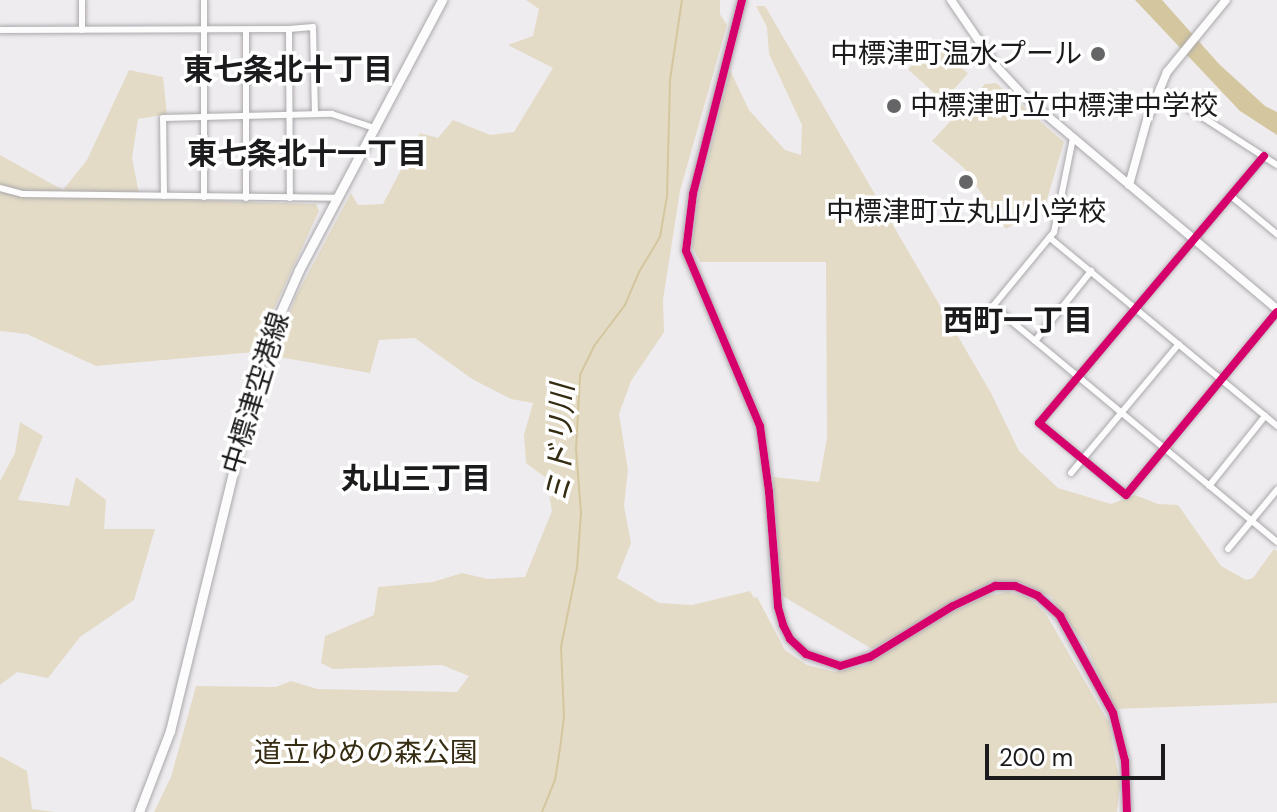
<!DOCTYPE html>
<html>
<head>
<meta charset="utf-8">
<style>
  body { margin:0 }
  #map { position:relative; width:1277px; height:812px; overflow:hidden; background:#efecf0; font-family:"DM Sans","Noto Sans JP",sans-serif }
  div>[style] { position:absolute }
  .green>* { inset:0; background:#e3dbc6; transform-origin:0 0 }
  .water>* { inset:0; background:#d4c69e }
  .stream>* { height:2px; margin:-1px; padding:0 1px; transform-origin:1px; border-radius:1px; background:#d4c69e }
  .roads { filter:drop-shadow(0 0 2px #aaa8ab) drop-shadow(0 0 2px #aaa8ab) }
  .street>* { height:6px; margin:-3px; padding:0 3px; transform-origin:3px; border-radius:3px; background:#fdfcfd }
  .secondary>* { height:8px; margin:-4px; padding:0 4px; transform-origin:4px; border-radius:4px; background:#fdfcfd }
  .primary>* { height:9px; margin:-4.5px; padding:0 4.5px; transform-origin:4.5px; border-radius:4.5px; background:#fdfcfd }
  .cycleway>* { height:8px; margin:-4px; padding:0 4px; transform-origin:4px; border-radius:4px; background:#d6006c }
  .dots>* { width:22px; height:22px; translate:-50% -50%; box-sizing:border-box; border:4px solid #fff; border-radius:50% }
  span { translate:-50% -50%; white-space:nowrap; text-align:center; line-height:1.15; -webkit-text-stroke:7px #fff; paint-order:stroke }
  .poi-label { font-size:28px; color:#1b1a1c }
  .right { translate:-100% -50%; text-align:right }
  .left { translate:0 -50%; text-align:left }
  .street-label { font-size:28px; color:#1b1a1c }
  .park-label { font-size:28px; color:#362d12 }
  .neighbourhood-label { font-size:30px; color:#1b1a1c; font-weight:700 }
  .water-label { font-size:30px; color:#342c11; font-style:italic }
  .scale { position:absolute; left:985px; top:744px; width:180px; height:36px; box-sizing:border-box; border:4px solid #1b1a1c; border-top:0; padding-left:10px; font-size:24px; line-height:28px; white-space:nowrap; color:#1b1a1c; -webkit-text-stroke:6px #fff; paint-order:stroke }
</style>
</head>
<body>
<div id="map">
  <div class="green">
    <i style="clip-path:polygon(526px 0,720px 0,720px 14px,727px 25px,680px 191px,663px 300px,664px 332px,631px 381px,619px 414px,628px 470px,624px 506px,631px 543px,617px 578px,659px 603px,692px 605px,750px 591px,754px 598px,757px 597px,785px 650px,807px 665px,835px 672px,864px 666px,949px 614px,986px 596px,1008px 592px,1028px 597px,1046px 614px,1109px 723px,1120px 784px,1117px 812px,154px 812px,171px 777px,196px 686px,276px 687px,291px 681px,317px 689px,457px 692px,469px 676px,442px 665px,333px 669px,321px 663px,325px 636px,374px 615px,378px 587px,433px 582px,462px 573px,488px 579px,525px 577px,552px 511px,546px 478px,526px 463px,524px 435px,533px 403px,511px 399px,472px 379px,415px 338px,379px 340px,370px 373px,273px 356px,296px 296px,351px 193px,358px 205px,383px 204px,420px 133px,438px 138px,453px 120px,490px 135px,514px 132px,553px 68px,508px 45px,533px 36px,539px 9px)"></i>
    <i style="clip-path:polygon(756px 6px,765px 6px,991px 393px,1019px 451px,1058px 488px,1111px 504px,1135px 495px,1158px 504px,1178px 505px,1221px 566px,1246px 580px,1253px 578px,1274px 549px,1277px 551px,1277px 703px,1114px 709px,1086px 646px,1051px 597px,1023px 583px,993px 581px,872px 649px,781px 595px,773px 477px,819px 482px,827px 438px,826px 262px,700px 262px,692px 246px,698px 200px,730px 70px,749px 110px,785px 150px,801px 155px,802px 125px,769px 54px,767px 27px)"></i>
    <i style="left:933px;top:42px;width:47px;height:37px;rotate:42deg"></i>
    <i style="clip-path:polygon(129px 70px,163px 77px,167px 114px,138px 119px,132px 158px,140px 199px,316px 204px,319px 211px,254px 352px,96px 366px,27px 334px,0 331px,0 155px,63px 190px,87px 160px)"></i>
    <i style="clip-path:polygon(996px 83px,1064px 142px,1046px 203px,1006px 229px,964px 168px,932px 141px,985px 84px)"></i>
    <i style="clip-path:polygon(20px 422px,43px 436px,18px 500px,69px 506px,76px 477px,106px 500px,104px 529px,155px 529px,134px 600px,80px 637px,48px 678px,17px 672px,0 685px,0 481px,15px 453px)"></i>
    <i style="clip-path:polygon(0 756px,27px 771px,32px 809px,55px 812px,0 812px)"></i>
  </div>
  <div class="water">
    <i style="clip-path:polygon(1135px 0,1162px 0,1219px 64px,1265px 106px,1277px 112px,1277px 135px,1240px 111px)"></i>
  </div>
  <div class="stream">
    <i style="left:542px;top:812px;width:35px;rotate:-68deg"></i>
    <i style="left:555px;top:780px;width:31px;rotate:-81deg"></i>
    <i style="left:560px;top:749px;width:31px;rotate:-83deg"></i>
    <i style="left:564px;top:718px;width:71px;rotate:-92.4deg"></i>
    <i style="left:561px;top:647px;width:81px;rotate:-78.6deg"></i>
    <i style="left:577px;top:568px;width:55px;rotate:-85.8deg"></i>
    <i style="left:581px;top:513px;width:63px;rotate:-94.5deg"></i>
    <i style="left:576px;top:450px;width:75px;rotate:-86.9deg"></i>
    <i style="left:580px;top:375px;width:32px;rotate:-64deg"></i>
    <i style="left:594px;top:346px;width:51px;rotate:-52.9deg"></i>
    <i style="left:625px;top:305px;width:36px;rotate:-67deg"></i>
    <i style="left:639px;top:272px;width:41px;rotate:-59deg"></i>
    <i style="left:660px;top:237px;width:42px;rotate:-80.3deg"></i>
    <i style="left:667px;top:196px;width:116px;rotate:-88.5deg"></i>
    <i style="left:670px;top:80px;width:81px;rotate:-81.5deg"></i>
  </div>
  <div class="roads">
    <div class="street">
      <i style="left:82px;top:0;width:30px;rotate:90deg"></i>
      <i style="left:204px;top:0;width:197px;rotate:90deg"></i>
      <i style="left:289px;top:29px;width:24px;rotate:-5deg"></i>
      <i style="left:313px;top:27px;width:87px;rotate:88.7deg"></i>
      <i style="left:0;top:30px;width:289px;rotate:-0.2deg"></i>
      <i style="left:289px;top:29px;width:169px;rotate:89.7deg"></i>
      <i style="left:1159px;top:89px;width:140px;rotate:32.8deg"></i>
      <i style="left:1073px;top:138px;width:96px;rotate:101.4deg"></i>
      <i style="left:1054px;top:232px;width:96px;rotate:129.5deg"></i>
      <i style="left:993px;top:306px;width:369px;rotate:39.7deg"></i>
      <i style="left:1264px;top:156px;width:349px;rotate:130.1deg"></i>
      <i style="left:1039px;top:423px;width:113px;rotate:39.6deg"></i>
      <i style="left:1126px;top:495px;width:237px;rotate:-50.5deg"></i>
      <i style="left:0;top:188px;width:23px;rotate:15deg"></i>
      <i style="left:22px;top:194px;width:313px;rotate:0.7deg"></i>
      <i style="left:164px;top:196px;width:78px;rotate:-90.7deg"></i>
      <i style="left:163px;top:118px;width:169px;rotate:-1.4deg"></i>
      <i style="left:332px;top:114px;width:44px;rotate:18.4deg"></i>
      <i style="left:1231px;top:196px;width:60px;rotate:39.6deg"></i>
      <i style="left:246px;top:198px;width:168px;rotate:-90deg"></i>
      <i style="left:1050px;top:238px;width:295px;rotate:39.6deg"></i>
      <i style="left:1035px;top:341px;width:90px;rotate:-51.3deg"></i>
      <i style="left:1071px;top:473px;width:168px;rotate:-50.1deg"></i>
      <i style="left:1209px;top:486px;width:90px;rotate:-51.3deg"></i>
      <i style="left:1228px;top:549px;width:77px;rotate:-50.3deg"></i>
    </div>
    <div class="secondary">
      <i style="left:742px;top:0;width:200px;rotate:104.2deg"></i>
      <i style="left:693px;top:194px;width:57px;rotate:97deg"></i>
      <i style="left:686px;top:251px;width:190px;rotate:67.1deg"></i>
      <i style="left:760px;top:426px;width:67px;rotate:82.2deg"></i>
      <i style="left:769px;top:492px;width:115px;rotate:85.5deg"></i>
      <i style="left:778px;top:607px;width:19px;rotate:74deg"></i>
      <i style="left:783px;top:625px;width:16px;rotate:63deg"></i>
      <i style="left:790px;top:639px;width:22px;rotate:43deg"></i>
      <i style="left:806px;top:654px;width:36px;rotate:19deg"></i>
      <i style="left:840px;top:666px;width:31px;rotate:-17deg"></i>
      <i style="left:870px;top:657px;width:97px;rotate:-31.6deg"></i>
      <i style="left:953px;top:606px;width:47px;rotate:-25.5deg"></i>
      <i style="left:995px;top:586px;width:20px"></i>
      <i style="left:1015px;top:586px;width:25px;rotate:23deg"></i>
      <i style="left:1038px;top:596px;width:30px;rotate:42deg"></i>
      <i style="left:1060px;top:616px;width:111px;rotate:61.3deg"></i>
      <i style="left:1113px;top:713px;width:49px;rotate:76deg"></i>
      <i style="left:1125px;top:761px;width:51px;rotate:87.8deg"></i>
      <i style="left:951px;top:0;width:80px;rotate:55.7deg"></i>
      <i style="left:996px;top:66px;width:42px;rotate:46.9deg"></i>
      <i style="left:1025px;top:97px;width:329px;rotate:40.1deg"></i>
      <i style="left:1129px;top:185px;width:67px;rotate:-74.5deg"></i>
      <i style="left:1147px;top:120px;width:52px;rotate:-67.4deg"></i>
      <i style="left:1167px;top:72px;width:93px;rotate:-50.7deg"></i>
    </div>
    <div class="primary">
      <i style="left:139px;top:812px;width:87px;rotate:-69.1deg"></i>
      <i style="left:170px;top:731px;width:385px;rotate:-76.3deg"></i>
      <i style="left:261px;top:357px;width:95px;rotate:-66.4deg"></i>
      <i style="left:299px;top:270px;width:306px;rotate:-62.1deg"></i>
    </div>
  </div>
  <div class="cycleway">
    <i style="left:742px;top:0;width:200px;rotate:104.2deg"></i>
    <i style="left:693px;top:194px;width:57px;rotate:97deg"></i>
    <i style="left:686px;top:251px;width:190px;rotate:67.1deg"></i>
    <i style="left:760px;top:426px;width:67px;rotate:82.2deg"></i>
    <i style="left:769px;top:492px;width:115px;rotate:85.5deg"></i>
    <i style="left:778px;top:607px;width:19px;rotate:74deg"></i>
    <i style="left:783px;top:625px;width:16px;rotate:63deg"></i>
    <i style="left:790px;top:639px;width:22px;rotate:43deg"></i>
    <i style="left:806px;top:654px;width:36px;rotate:19deg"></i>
    <i style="left:840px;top:666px;width:31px;rotate:-17deg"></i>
    <i style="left:870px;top:657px;width:97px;rotate:-31.6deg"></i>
    <i style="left:953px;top:606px;width:47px;rotate:-25.5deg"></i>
    <i style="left:995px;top:586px;width:20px"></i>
    <i style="left:1015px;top:586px;width:25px;rotate:23deg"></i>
    <i style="left:1038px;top:596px;width:30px;rotate:42deg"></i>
    <i style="left:1060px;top:616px;width:111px;rotate:61.3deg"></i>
    <i style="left:1113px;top:713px;width:49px;rotate:76deg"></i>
    <i style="left:1125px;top:761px;width:51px;rotate:87.8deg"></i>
    <i style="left:1264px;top:156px;width:349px;rotate:130.1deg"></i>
    <i style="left:1039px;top:423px;width:113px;rotate:39.6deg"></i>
    <i style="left:1126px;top:495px;width:237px;rotate:-50.5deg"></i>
  </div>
  <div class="dots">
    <i style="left:1098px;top:54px;background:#656466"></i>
    <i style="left:894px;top:106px;background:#656466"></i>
    <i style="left:966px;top:182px;background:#656466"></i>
  </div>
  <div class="poi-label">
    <span class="right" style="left:1082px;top:54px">中標津町温水プール</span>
    <span class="left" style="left:910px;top:106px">中標津町立中標津中学校</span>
    <span style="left:966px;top:212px">中標津町立丸山小学校</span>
  </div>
  <div class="street-label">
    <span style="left:256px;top:393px;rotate:-73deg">中標津空港線</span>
  </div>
  <div class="park-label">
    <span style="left:366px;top:753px">道立ゆめの森公園</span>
  </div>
  <div class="neighbourhood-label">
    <span style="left:288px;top:70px">東七条北十丁目</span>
    <span style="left:307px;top:154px">東七条北十一丁目</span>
    <span style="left:1018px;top:321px">西町一丁目</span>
    <span style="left:416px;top:479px">丸山三丁目</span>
  </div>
  <div class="water-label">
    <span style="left:561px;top:444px;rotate:-88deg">ミドリ川</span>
  </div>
  <div class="scale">200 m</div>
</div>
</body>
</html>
